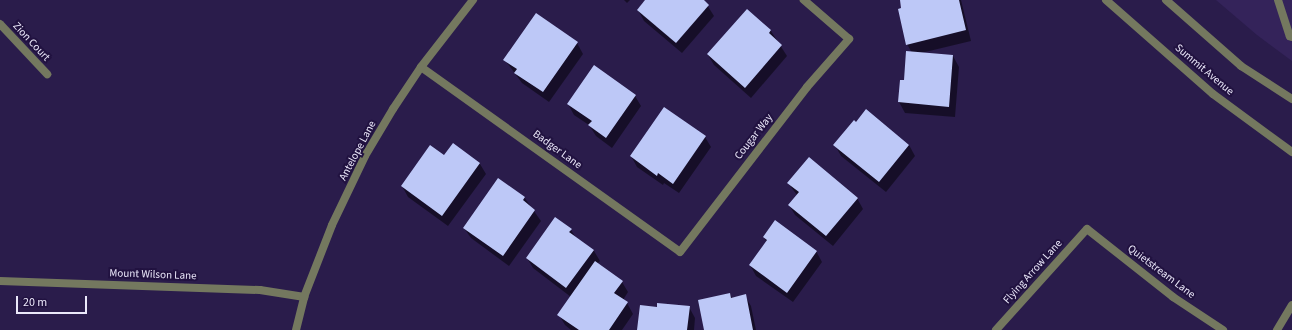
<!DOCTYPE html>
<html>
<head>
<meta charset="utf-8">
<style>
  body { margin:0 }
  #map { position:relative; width:1292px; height:330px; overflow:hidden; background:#2a1c4b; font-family:"Source Sans 3",sans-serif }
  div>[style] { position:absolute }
  .built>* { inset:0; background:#34235a }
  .shadow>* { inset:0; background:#0007 }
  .building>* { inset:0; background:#bdc8f7 }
  .service>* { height:8px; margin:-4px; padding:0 4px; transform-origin:4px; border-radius:4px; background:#74785f }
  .minor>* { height:8px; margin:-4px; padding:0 4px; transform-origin:4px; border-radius:4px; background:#74785f }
  .tertiary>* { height:8px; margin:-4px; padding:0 4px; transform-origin:4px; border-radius:4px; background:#74785f }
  span { translate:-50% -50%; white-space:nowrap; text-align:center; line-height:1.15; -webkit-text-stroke:4px #211240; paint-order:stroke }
  .street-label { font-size:11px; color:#ebe8fa }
  .scale { position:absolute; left:16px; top:296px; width:71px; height:18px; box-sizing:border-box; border:2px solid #ebe8fa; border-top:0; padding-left:5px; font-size:12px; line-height:14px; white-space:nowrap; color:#ebe8fa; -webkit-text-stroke:3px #211240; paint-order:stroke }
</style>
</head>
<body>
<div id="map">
  <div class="built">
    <i style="clip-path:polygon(1216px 0,1292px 0,1292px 61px,1257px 35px)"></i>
  </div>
  <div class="shadow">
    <i style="clip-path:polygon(624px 0,630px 0,627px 3px)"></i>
    <i style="clip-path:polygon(647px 0,704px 0,714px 16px,682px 53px,644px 21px,638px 10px)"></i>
    <i style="clip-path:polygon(901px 0,961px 0,971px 41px,921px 53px,953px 56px,959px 67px,955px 117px,905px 113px,899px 102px,901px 81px,905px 81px,912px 53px,907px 44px)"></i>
    <i style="clip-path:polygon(747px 10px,771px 31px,787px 56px,751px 98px,714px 65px,708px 55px)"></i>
    <i style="clip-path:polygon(577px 43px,583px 54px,549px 102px,522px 83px,505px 60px)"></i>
    <i style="clip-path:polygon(635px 96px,641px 106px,612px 148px,596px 136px,589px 125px,574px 115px,568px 104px)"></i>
    <i style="clip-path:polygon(705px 137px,711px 147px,679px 193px,664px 183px,663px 185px,637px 167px,631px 156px)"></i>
    <i style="clip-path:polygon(453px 144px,480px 164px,486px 174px,448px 226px,408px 197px,402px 186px,445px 157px)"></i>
    <i style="clip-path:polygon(835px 145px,909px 145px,915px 156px,886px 192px,841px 156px)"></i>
    <i style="clip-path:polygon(788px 183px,857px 198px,863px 209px,833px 246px,795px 215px,789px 205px,797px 195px)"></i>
    <i style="clip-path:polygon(524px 197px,541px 221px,509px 266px,471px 238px,464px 228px)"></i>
    <i style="clip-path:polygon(571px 230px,576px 238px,594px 251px,600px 261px,597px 264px,622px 282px,628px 292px,623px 300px,627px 303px,633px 314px,622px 330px,571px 330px,565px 325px,559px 315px,571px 297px,533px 268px,527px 258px)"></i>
    <i style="clip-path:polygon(764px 238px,816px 251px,822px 262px,793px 302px,756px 276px,750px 265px,767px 242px)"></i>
    <i style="clip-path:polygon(730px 294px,732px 298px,745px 296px,751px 306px,756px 330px,705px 330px)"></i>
    <i style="clip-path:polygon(689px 307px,695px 318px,694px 330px,638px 330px,658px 308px)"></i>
  </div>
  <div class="building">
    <i style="clip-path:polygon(645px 0,704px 0,709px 5px,676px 43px,637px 10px)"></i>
    <i style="clip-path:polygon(900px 0,959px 0,966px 30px,906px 45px,898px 9px,901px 8px)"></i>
    <i style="clip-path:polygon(747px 9px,771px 30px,769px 33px,782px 45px,745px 88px,707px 54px)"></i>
    <i style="clip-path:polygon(536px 13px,578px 42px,543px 92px,514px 73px,517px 69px,503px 60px)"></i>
    <i style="clip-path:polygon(906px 51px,953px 55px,949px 107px,898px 102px,900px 80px,904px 80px)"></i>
    <i style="clip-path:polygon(594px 65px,636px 95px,606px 138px,588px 125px,592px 121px,567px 104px)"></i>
    <i style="clip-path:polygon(664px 107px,706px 136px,673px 184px,658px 173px,657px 176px,630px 156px)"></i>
    <i style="clip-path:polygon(866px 109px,909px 145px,879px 182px,833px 145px,854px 120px,856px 122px)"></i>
    <i style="clip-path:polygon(453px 143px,480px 163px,442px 216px,401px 186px,430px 145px,444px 155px)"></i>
    <i style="clip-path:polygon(809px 157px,858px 198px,826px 236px,788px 205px,799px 192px,787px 183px)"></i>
    <i style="clip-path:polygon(498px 178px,525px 197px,523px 200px,535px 210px,503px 256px,463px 228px)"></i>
    <i style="clip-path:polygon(555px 217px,572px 229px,569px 232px,594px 250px,566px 288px,526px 258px)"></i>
    <i style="clip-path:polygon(775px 220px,817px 251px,787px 293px,749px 265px,767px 240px,763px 237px)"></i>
    <i style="clip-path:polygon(595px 261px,623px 281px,614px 293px,628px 302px,609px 330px,579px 330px,557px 315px)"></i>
    <i style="clip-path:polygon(730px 293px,731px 298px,746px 294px,753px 330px,704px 330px,698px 300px)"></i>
    <i style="clip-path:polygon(657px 303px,690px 306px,687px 330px,637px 330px,640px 305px,657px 307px)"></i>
  </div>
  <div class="service">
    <i style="left:1278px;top:0;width:38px;rotate:72deg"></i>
    <i style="left:1290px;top:36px;width:2px;rotate:27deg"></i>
  </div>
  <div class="minor">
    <i style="left:0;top:24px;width:69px;rotate:46.8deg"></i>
    <i style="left:421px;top:67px;width:318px;rotate:35.5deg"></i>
    <i style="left:680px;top:252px;width:208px;rotate:-52.4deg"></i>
    <i style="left:807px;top:87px;width:64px;rotate:-48.8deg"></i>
    <i style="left:849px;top:39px;width:60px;rotate:-139.1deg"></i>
    <i style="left:0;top:281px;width:260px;rotate:2deg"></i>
    <i style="left:260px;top:290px;width:45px;rotate:9deg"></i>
    <i style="left:296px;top:330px;width:34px;rotate:-76deg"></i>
    <i style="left:304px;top:297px;width:77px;rotate:-68.7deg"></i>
    <i style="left:332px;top:225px;width:76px;rotate:-64.4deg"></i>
    <i style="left:365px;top:156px;width:55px;rotate:-59.2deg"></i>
    <i style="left:393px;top:109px;width:50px;rotate:-56.3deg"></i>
    <i style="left:421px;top:67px;width:85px;rotate:-52.2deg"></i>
    <i style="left:996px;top:330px;width:136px;rotate:-48deg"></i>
    <i style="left:1087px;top:229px;width:110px;rotate:38.3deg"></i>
    <i style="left:1173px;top:297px;width:60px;rotate:33.4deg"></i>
    <i style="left:1277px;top:330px;width:29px;rotate:-59deg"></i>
  </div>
  <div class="tertiary">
    <i style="left:1106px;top:0;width:142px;rotate:41.3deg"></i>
    <i style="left:1213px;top:94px;width:98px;rotate:36.3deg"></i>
    <i style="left:1166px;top:0;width:100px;rotate:41.3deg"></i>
    <i style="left:1241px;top:66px;width:61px;rotate:32.9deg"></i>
  </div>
  <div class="street-label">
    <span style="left:31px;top:42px;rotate:47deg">Zion Court</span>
    <span style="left:1204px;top:70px;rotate:40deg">Summit Avenue</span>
    <span style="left:754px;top:137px;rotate:-52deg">Cougar Way</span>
    <span style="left:557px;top:150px;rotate:36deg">Badger Lane</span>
    <span style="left:358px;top:151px;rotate:-62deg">Antelope Lane</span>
    <span style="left:1033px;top:272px;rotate:-48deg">Flying Arrow Lane</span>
    <span style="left:1161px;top:272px;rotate:37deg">Quietstream Lane</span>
    <span style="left:153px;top:275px;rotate:2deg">Mount Wilson Lane</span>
  </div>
  <div class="scale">20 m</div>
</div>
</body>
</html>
